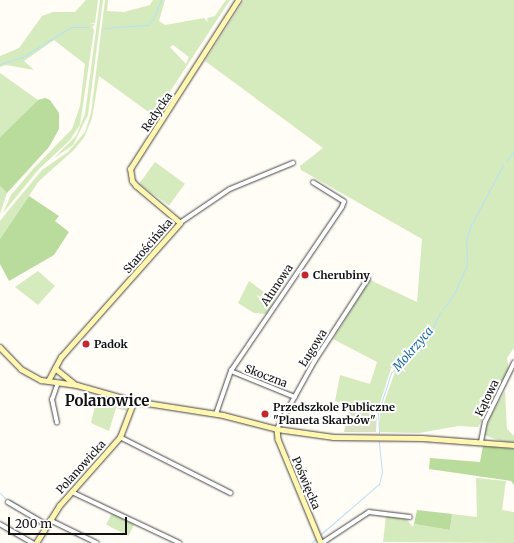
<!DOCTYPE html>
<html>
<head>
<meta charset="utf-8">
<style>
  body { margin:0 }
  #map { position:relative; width:514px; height:543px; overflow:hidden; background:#fffdf5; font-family:Merriweather,serif }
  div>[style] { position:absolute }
  .green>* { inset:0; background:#d5ebbd; transform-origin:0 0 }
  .forest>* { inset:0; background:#b9dc9c }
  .cemetery>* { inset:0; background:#d9e3c4 }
  .stream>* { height:1px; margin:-0.5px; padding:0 0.5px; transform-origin:0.5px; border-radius:0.5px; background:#b9e0f7 }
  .roads { filter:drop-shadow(0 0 1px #444) drop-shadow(0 0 1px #444) }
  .street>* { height:3.5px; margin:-1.75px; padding:0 1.75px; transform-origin:1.75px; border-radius:1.75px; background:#fff }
  .secondary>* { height:4.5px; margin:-2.25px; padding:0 2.25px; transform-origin:2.25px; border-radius:2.25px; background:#fff6b0 }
  .dots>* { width:11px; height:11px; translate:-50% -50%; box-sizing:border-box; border:2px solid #fff; border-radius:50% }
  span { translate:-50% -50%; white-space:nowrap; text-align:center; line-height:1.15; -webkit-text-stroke:4px #fff; paint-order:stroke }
  .street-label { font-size:11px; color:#111 }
  .poi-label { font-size:11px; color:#111; font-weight:700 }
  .left { translate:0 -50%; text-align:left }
  .water-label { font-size:12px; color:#1768a6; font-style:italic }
  .district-label { font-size:15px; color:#111; font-weight:700 }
  .scale { position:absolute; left:8px; top:517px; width:119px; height:18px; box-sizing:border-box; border:2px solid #111; border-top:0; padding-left:5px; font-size:12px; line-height:14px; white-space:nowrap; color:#111; -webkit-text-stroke:3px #fff; paint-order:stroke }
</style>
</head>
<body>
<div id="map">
  <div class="green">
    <i style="clip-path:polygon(86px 0,98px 0,95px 23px,89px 23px,95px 24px,92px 27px,94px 30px,80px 125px,70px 140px,38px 170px,3px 213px,11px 195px,33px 169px,72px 129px,80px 106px,85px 64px,54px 40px,24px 61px,34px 70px,6px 65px,0 67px,0 56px,19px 48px,42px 16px,53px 12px,75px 12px)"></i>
    <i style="clip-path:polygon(100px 0,103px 0,88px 115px,73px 145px,54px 158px,76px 136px,85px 114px)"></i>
    <i style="clip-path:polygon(evenodd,105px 0,108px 0,107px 11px,124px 12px,150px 5px,153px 0,165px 0,159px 21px,165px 25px,204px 18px,208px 22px,207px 18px,215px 16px,226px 0,230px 0,154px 116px,99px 76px,92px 118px,85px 136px,75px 149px,39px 181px,0 239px,0 221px,12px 206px,42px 170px,68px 152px,85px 132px,91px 113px,105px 0,173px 45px,189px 57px,186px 64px,170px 47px,173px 45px)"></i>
    <i style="clip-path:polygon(244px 0,514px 0,514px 348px,507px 358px,509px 370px,478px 427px,458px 426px,419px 433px,379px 432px,380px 414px,396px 369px,391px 368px,377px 413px,335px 401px,340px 375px,370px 384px,377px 362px,333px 339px,370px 280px,417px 302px,422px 239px,301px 170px,300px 166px,323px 148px,205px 61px)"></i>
    <i style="clip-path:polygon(0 73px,38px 100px,0 137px)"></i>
    <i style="left:155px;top:162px;width:37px;height:27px;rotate:36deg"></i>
    <i style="clip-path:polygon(0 186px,7px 193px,0 214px)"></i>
    <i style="clip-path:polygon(38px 271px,55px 286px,38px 305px,15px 287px)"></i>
    <i style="clip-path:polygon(249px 281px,275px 300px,266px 314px,254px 313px,238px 303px)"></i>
    <i style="clip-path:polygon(505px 391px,507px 429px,514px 436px,514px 442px,501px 441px,484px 435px,490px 417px)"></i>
    <i style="clip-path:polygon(98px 394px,124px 403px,127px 411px,116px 408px,109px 431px,91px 423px)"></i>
    <i style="clip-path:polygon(476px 478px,506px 481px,502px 510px,514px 512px,514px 543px,383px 542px,386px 516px,405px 518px,413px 527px,414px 524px,450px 530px,452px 514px,477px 517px)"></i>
    <i style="left:112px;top:513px;width:25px;height:13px;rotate:27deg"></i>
  </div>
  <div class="forest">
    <i style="clip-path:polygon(45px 98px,50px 100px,59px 113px,59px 129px,49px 147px,7px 193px,0 186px,0 137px,38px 100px)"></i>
    <i style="clip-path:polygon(29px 196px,59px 216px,55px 221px,69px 232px,54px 255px,9px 281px,0 264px,0 239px)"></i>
    <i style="clip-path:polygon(483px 446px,514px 449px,514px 485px,511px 481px,429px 469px,430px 458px,480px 462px)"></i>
    <i style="clip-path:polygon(417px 510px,452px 514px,450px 530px,414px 524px)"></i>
  </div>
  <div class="cemetery">
    <i style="clip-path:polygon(350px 407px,377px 413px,376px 432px,344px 432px)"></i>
  </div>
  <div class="stream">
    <i style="left:104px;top:28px;width:43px;rotate:-4deg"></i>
    <i style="left:147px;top:25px;width:8px;rotate:-45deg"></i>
    <i style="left:153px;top:19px;width:21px;rotate:-67deg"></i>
    <i style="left:0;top:64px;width:24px;rotate:-17deg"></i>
    <i style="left:23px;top:57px;width:57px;rotate:-32deg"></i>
    <i style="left:71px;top:27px;width:17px"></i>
    <i style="left:506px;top:161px;width:13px;rotate:-51deg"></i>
    <i style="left:443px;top:309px;width:19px;rotate:-54deg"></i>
    <i style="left:454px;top:294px;width:32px;rotate:-66deg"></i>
    <i style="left:467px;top:265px;width:24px;rotate:-92deg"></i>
    <i style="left:466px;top:241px;width:15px;rotate:-74deg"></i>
    <i style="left:470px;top:227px;width:70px;rotate:-62deg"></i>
    <i style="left:379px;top:433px;width:20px;rotate:-93deg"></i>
    <i style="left:378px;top:413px;width:42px;rotate:-72deg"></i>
    <i style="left:391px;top:373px;width:59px;rotate:-46.4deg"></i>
    <i style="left:432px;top:330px;width:20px;rotate:-66deg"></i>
    <i style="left:0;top:493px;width:7px;rotate:45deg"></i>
    <i style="left:10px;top:500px;width:40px;rotate:32deg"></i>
    <i style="left:321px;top:534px;width:77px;rotate:-40.8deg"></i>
    <i style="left:379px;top:484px;width:12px;rotate:-76deg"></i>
    <i style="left:382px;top:472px;width:31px;rotate:-96deg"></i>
    <i style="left:311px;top:543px;width:6px;rotate:-39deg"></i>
  </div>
  <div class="roads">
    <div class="street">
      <i style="left:180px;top:223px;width:60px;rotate:-34.2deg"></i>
      <i style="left:230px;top:189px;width:68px;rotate:-22.4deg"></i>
      <i style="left:231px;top:371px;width:69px;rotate:22.1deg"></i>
      <i style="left:216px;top:414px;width:46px;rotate:-70.8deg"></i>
      <i style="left:231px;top:371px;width:198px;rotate:-55.9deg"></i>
      <i style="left:342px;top:207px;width:5px;rotate:-68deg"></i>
      <i style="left:344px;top:202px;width:36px;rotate:-148deg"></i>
      <i style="left:57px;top:423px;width:24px;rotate:-102deg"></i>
      <i style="left:52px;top:400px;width:18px;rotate:-71deg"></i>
      <i style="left:277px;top:429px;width:77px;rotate:-61.1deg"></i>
      <i style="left:314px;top:362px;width:99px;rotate:-57deg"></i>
      <i style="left:120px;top:437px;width:124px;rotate:26.8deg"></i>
      <i style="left:481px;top:442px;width:20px;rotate:-79deg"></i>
      <i style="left:485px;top:422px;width:66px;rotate:-63.8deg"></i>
      <i style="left:72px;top:492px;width:119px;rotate:25.3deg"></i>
      <i style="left:8px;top:502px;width:45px;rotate:30.5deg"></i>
      <i style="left:50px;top:520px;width:52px;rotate:26.1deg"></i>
      <i style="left:0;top:524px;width:38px;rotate:30deg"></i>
      <i style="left:322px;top:543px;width:56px;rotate:-33.4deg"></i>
      <i style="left:369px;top:512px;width:41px;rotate:7deg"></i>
    </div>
    <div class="secondary">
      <i style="left:0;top:347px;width:30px;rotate:46deg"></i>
      <i style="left:21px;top:369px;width:23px;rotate:29deg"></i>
      <i style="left:41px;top:380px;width:36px;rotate:8deg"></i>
      <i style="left:77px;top:385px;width:59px;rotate:15.7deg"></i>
      <i style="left:134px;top:401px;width:90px;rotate:8.9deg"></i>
      <i style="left:223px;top:415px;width:56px;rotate:14.5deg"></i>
      <i style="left:277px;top:429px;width:57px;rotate:8.1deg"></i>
      <i style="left:333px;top:437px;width:89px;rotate:0.6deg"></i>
      <i style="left:422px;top:438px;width:92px;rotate:4.4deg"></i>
      <i style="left:55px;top:368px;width:26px;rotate:39deg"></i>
      <i style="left:48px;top:381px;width:27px;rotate:-62deg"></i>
      <i style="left:61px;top:357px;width:179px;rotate:-48.4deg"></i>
      <i style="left:180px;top:223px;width:57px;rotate:-139.9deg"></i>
      <i style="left:136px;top:186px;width:6px;rotate:-129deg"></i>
      <i style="left:132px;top:181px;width:12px;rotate:-99deg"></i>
      <i style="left:130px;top:169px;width:201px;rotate:-57.4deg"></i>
      <i style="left:277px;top:429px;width:10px;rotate:84deg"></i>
      <i style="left:278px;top:439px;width:113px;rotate:67.5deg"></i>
      <i style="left:36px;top:543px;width:44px;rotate:-58.1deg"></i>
      <i style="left:59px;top:506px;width:92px;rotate:-48.5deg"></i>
      <i style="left:120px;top:437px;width:39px;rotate:-69deg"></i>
    </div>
  </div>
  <div class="dots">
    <i style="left:305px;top:275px;background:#c4262e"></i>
    <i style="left:86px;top:344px;background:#c4262e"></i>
    <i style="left:265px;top:414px;background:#c4262e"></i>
  </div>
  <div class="street-label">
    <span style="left:157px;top:112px;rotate:-56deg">Redycka</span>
    <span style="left:148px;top:246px;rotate:-49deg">Starościńska</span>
    <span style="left:277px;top:285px;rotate:-56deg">Ałunowa</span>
    <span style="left:313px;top:348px;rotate:-58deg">Ługowa</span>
    <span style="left:266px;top:376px;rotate:21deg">Skoczna</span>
    <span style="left:487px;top:398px;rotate:-64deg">Kątowa</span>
    <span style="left:81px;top:467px;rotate:-48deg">Polanowicka</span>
    <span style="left:306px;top:483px;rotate:67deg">Poświęcka</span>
  </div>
  <div class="poi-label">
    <span class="left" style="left:313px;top:275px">Cherubiny</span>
    <span class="left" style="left:94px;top:344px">Padok</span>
    <span class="left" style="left:273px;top:414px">Przedszkole Publiczne<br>"Planeta Skarbów"</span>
  </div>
  <div class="water-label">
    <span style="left:413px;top:349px;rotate:-49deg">Mokrzyca</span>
  </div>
  <div class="district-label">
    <span style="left:107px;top:401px">Polanowice</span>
  </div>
  <div class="scale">200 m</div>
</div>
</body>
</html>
